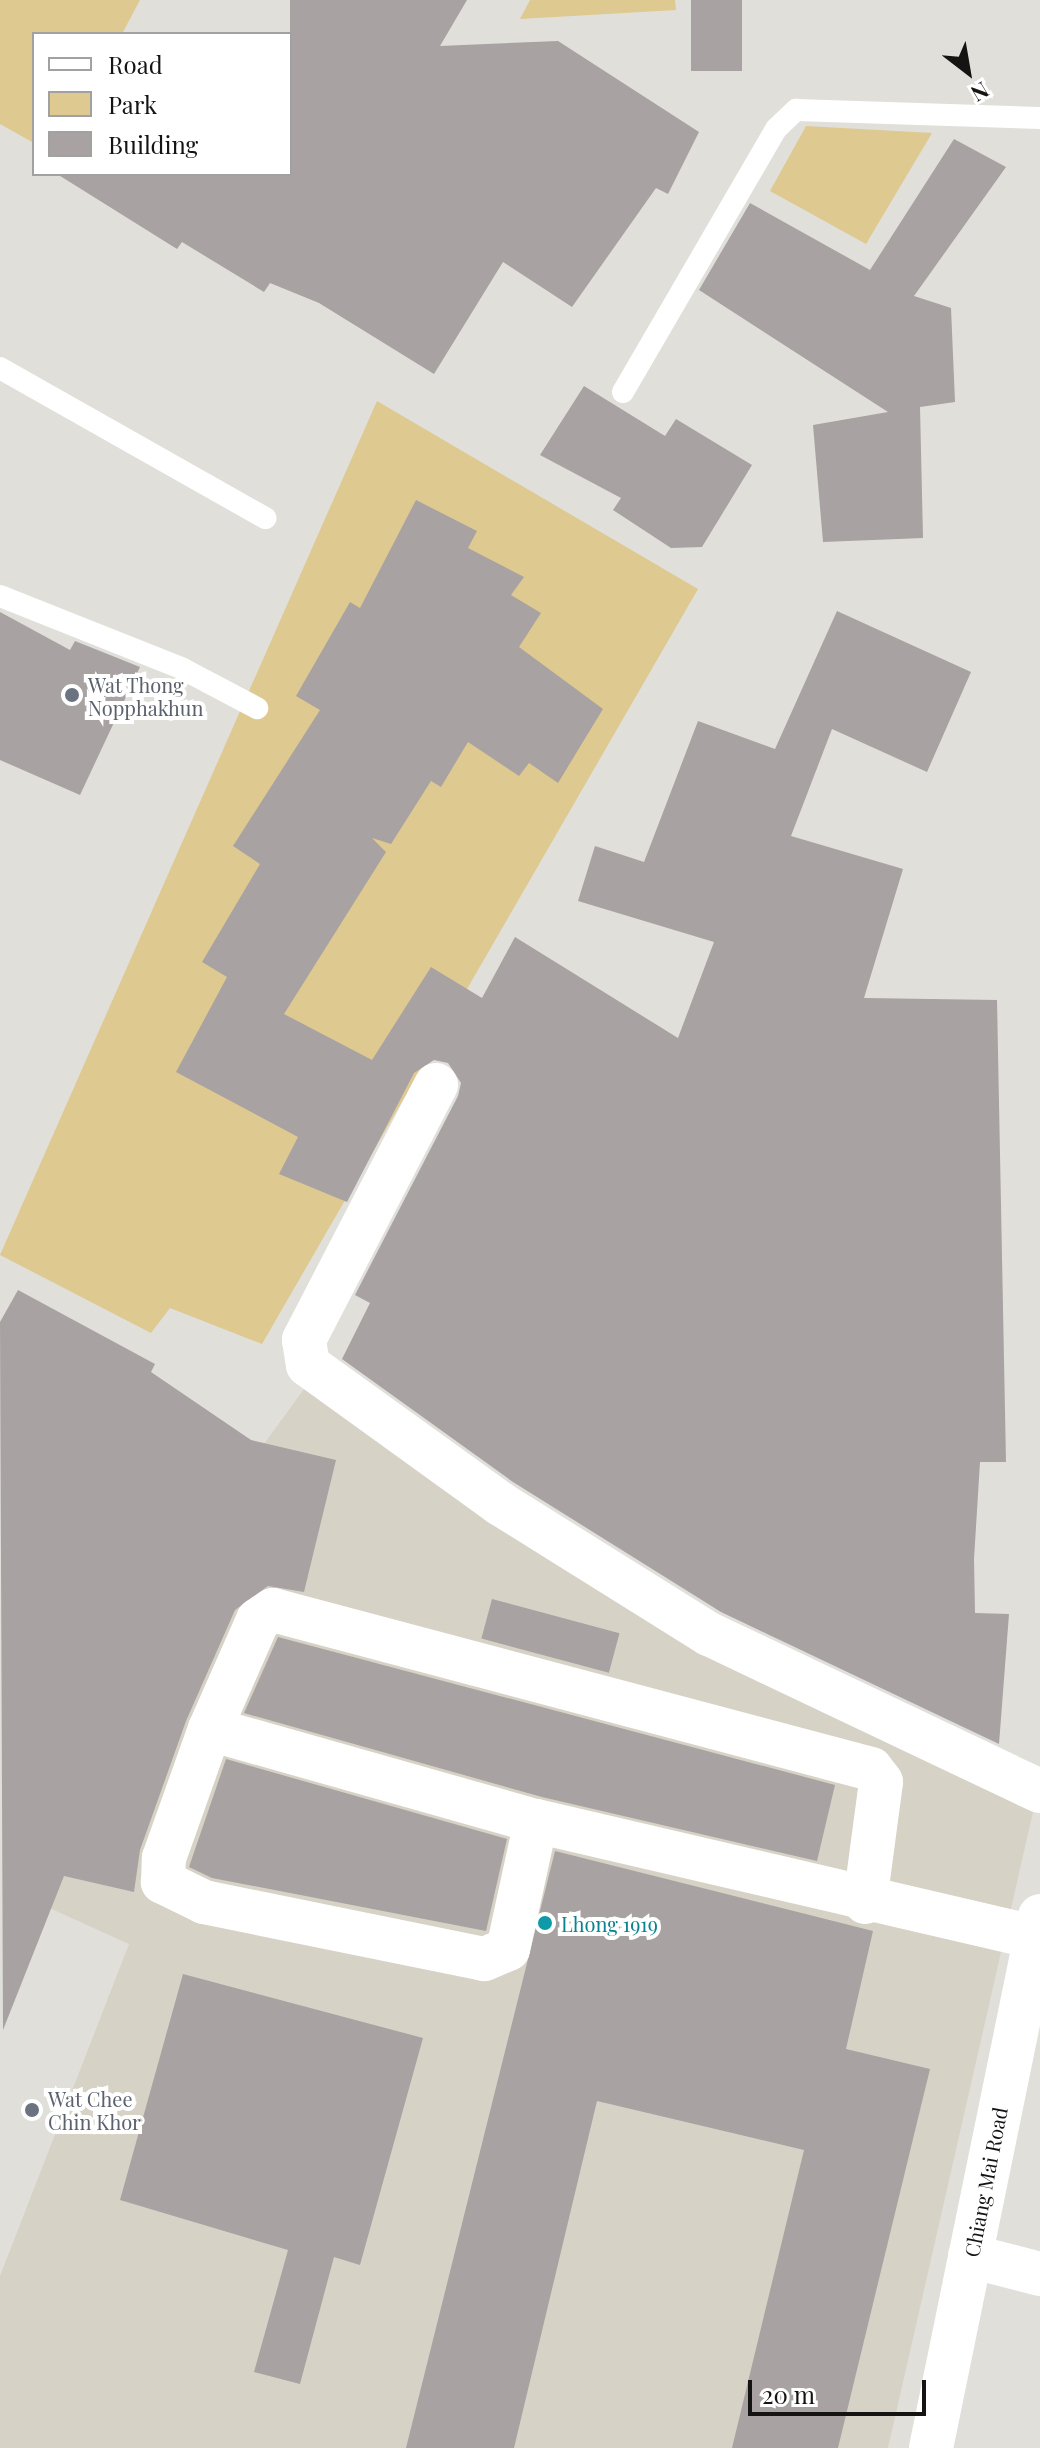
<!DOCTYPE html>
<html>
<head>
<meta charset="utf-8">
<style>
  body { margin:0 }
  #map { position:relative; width:1040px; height:2448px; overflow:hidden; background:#e0dfda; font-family:"Playfair Display",serif }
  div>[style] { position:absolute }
  .built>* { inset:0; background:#d7d2c6 }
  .green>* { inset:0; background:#dec990 }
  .building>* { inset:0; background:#a8a2a2; transform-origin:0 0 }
  .lane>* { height:22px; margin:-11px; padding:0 11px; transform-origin:11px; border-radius:11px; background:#fff }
  .street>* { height:44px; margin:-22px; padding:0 22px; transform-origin:22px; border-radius:22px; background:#fff }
  .dots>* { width:22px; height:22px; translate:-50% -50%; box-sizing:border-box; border:4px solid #fff; border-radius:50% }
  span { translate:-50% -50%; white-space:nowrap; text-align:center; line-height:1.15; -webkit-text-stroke:8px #fff; paint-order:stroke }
  .worship-label { font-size:20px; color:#5b616d }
  .left { translate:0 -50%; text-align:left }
  .culture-label { font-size:20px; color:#0d838f }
  .street-label { font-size:20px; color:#151413 }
  .legend { position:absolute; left:32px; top:32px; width:260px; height:144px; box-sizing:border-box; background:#fff; border:2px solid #a1a1a1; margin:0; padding:10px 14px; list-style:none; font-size:24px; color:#151413 }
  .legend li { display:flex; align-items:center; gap:16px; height:40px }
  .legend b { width:40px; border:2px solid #a1a1a1 }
  .north { position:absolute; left:928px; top:32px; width:80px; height:80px; -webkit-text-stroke:6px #fff; paint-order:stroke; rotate:149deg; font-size:22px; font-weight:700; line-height:32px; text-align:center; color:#151413 }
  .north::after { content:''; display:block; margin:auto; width:28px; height:36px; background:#151413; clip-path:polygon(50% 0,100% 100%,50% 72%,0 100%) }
  .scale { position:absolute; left:748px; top:2380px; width:178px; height:36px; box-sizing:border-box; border:4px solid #151413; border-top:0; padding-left:10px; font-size:24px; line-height:28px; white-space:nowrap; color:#151413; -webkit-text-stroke:6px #fff; paint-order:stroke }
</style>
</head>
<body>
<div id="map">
  <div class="built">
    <i style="clip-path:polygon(304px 1389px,1033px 1812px,888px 2448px,0 2448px,0 2276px,129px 1944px,36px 1902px,200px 1532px)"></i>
  </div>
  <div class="green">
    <i style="clip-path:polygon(0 0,140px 0,122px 34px,34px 34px,34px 143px,0 124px)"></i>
    <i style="clip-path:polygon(530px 0,675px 0,676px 10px,520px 19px)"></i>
    <i style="clip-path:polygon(806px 126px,932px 133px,866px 244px,770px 191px)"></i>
    <i style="clip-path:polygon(377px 401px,698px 589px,262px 1344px,170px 1308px,151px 1333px,0 1255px)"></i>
  </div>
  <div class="building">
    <i style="clip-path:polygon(290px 0,467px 0,440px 46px,558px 41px,699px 132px,668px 194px,656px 188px,572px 307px,503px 262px,434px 374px,319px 303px,270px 283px,264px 292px,182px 242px,177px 249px,57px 174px,290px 174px)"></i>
    <i style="left:691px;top:0;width:51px;height:71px"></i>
    <i style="clip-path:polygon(954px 139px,1006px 167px,914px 296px,951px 308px,955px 402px,920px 407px,923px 538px,823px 542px,813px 425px,888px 412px,699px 290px,750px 203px,870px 270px)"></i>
    <i style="clip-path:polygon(584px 386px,665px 436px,676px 419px,752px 465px,702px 547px,671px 548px,613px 510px,621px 498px,540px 455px)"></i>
    <i style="clip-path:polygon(416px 500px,477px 531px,468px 548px,524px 577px,511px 595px,541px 613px,519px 647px,603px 709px,558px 783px,529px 763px,519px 776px,468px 742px,441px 787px,431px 781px,391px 844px,372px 838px,386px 852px,284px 1014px,372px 1060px,431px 967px,482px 998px,515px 937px,678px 1038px,714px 942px,578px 901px,595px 846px,644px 862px,698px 721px,775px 749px,837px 611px,971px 672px,927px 772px,832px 729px,791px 836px,903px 869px,864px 998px,997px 1000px,1006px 1462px,980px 1462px,974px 1559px,975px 1613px,1009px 1614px,999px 1744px,721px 1612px,513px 1482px,342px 1359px,370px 1303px,355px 1295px,458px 1096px,461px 1083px,448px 1063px,434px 1060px,414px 1073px,347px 1202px,279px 1174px,298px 1137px,176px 1072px,227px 977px,202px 962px,260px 864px,233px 846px,320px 710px,296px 696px,350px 602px,360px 608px)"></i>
    <i style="clip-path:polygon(0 612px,70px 650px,75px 641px,140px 667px,80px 795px,0 760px)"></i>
    <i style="clip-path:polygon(18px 1290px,155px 1364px,151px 1372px,251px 1440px,336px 1460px,304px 1592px,268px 1586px,235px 1610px,186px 1721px,140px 1850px,134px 1892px,64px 1876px,3px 2030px,0 1322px)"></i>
    <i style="left:492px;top:1599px;width:132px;height:41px;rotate:15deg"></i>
    <i style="clip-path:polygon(278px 1637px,835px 1785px,817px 1861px,542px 1797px,244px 1713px)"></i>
    <i style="clip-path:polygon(226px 1759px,507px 1839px,486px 1931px,212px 1878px,189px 1867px)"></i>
    <i style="clip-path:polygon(555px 1851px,873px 1931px,846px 2049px,930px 2069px,838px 2448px,732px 2448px,804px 2150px,597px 2101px,514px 2448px,406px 2448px)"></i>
    <i style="clip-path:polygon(183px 1974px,423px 2038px,360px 2265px,334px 2257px,300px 2384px,254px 2372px,288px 2250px,120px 2200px)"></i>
  </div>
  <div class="lane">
    <i style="left:0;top:368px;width:305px;rotate:29.5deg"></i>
    <i style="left:623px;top:392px;width:304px;rotate:-59.8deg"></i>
    <i style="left:776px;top:129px;width:28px;rotate:-44deg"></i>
    <i style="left:796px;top:110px;width:244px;rotate:1.9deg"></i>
    <i style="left:0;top:596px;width:197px;rotate:21.7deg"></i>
    <i style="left:183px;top:669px;width:84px;rotate:27.8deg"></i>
  </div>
  <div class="street">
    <i style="left:436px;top:1085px;width:287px;rotate:117.4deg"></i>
    <i style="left:304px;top:1340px;width:25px;rotate:81deg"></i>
    <i style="left:308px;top:1365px;width:236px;rotate:35.8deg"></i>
    <i style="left:499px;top:1503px;width:248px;rotate:32deg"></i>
    <i style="left:709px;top:1634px;width:366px;rotate:25.4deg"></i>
    <i style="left:210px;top:1729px;width:339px;rotate:15.8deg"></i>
    <i style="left:536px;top:1821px;width:511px;rotate:13.11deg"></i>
    <i style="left:536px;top:1821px;width:131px;rotate:102.3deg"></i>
    <i style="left:508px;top:1949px;width:26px;rotate:157deg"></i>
    <i style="left:484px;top:1959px;width:286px;rotate:-168.5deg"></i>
    <i style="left:204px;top:1902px;width:46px;rotate:-154deg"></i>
    <i style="left:163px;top:1882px;width:24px;rotate:-88deg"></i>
    <i style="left:164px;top:1858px;width:137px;rotate:-70.4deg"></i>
    <i style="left:210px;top:1729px;width:119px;rotate:-66.2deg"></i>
    <i style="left:258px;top:1620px;width:18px;rotate:-34deg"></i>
    <i style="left:273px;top:1610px;width:619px;rotate:14.89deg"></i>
    <i style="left:871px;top:1769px;width:16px;rotate:52deg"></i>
    <i style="left:881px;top:1782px;width:121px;rotate:97.6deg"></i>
    <i style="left:970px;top:2256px;width:72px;rotate:14.4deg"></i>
    <i style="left:931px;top:2448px;width:543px;rotate:-78.42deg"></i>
  </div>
  <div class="dots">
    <i style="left:72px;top:695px;background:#6b7280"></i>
    <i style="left:545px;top:1923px;background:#0f9aa8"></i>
    <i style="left:32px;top:2110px;background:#6b7280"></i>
  </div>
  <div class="worship-label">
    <span class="left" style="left:88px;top:696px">Wat Thong<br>Nopphakhun</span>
    <span class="left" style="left:48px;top:2110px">Wat Chee<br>Chin Khor</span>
  </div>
  <div class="culture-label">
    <span class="left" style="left:561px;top:1923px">Lhong 1919</span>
  </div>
  <div class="street-label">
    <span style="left:985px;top:2182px;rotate:-79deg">Chiang Mai Road</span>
  </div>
  <ul class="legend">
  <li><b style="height:10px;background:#fff"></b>Road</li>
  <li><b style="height:22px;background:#dec990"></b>Park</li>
  <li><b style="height:22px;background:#a8a2a2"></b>Building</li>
  </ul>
  <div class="north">N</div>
  <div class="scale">20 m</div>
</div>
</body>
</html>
